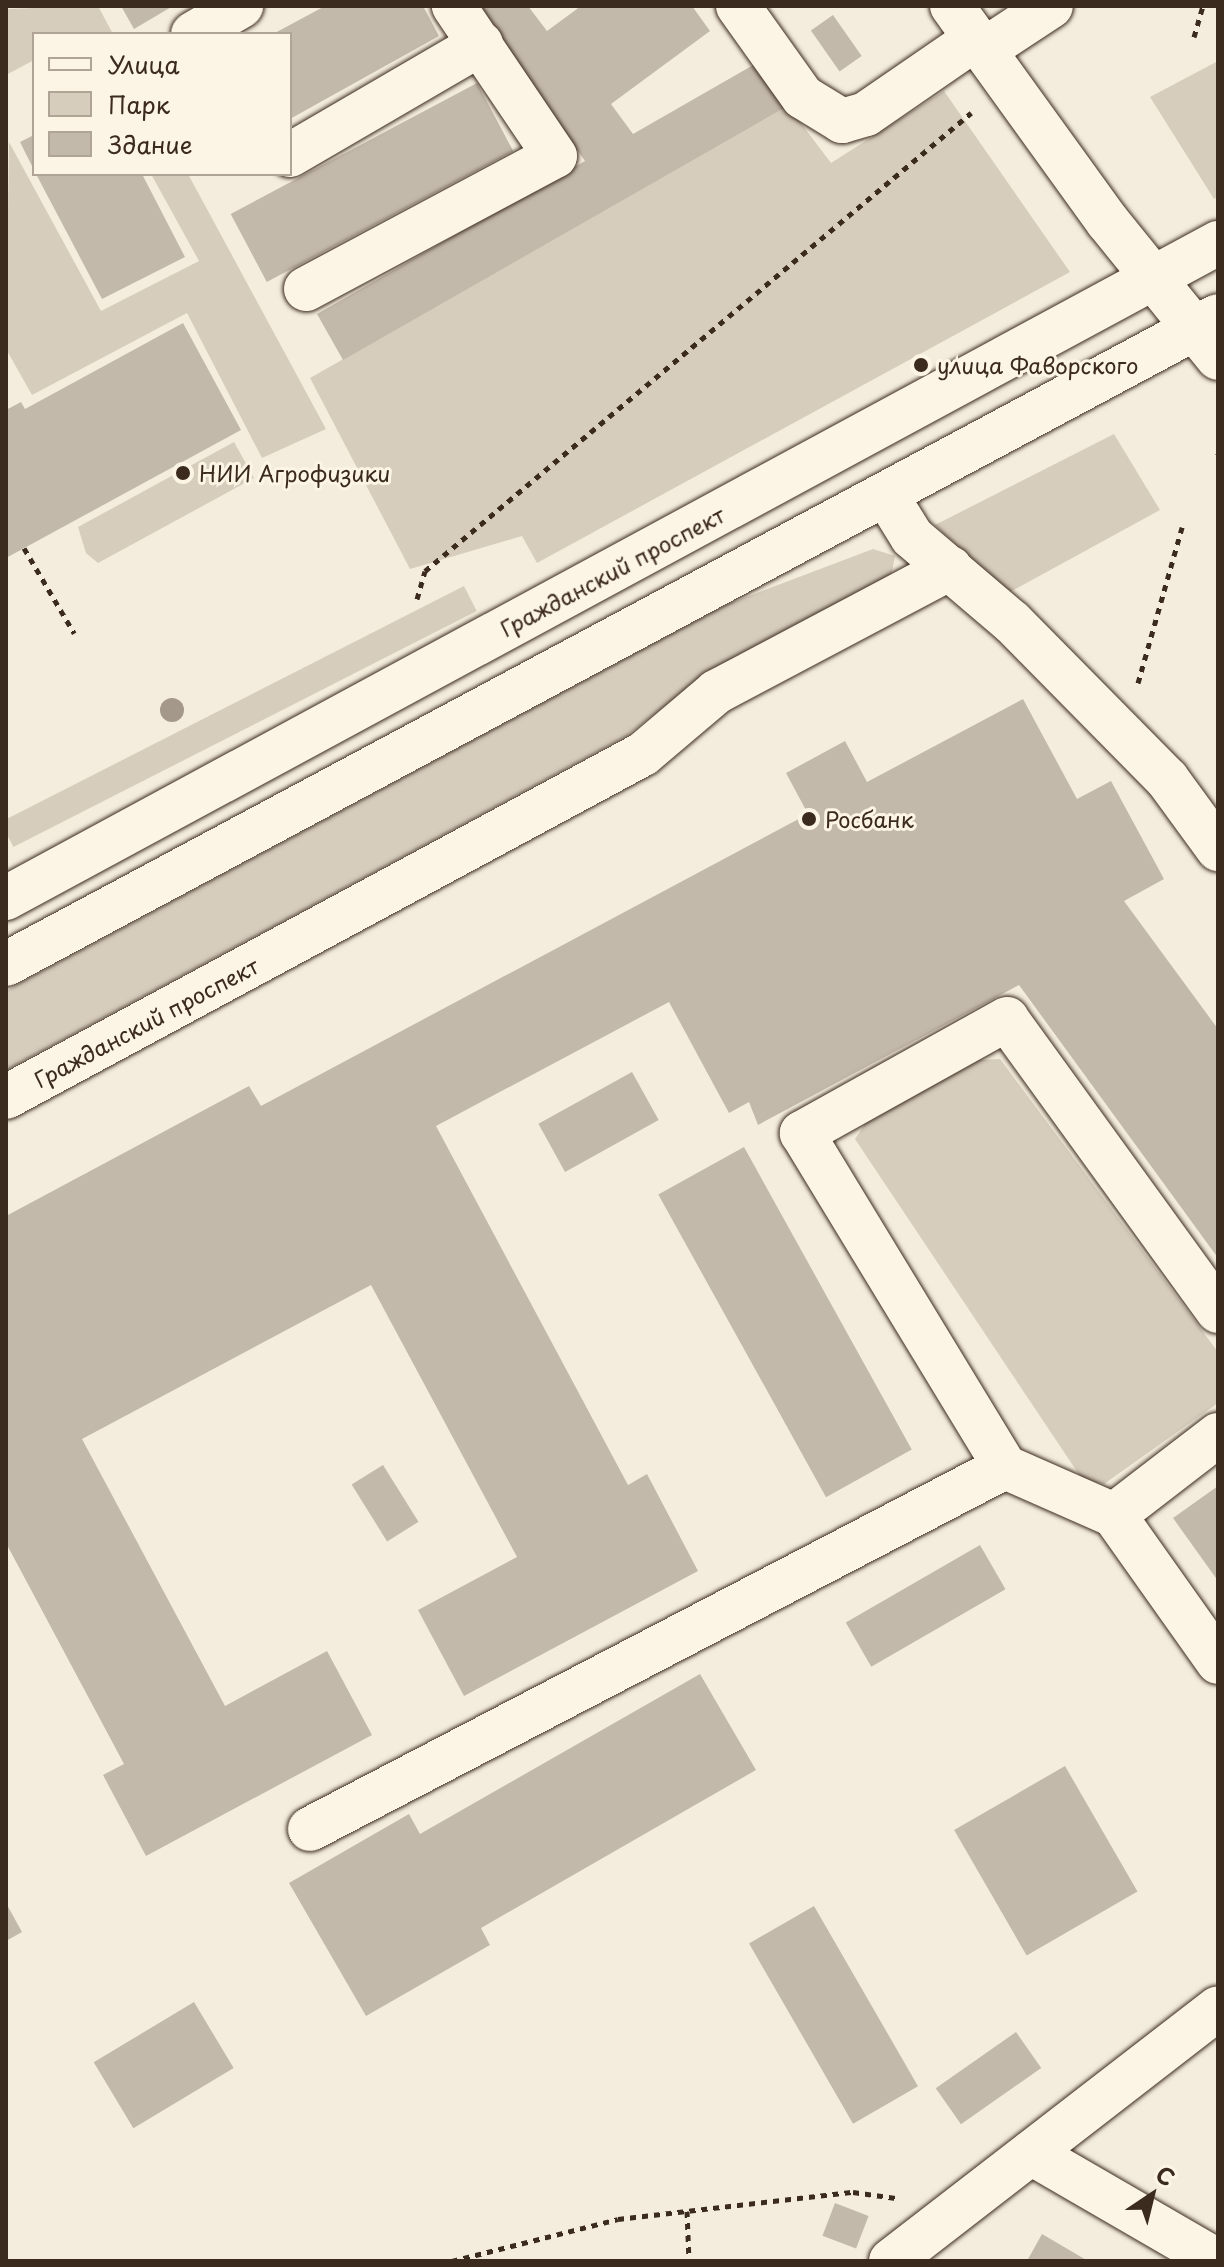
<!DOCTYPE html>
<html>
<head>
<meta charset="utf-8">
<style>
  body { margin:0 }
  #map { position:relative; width:1224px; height:2267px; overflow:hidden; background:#f4eddd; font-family:"Playpen Sans",sans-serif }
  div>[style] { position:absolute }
  .green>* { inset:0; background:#d6cdbd; transform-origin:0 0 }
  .building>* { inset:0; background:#c3b9aa; transform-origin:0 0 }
  .path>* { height:5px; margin-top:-2.5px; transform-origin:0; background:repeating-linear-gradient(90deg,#3b2a1e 0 6px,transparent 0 12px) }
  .roads { filter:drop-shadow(0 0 2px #3b2a1e) drop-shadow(0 0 2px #3b2a1e) }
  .minor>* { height:44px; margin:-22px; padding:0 22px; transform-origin:22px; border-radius:22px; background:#fcf5e5 }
  .major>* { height:44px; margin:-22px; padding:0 22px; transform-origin:22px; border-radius:22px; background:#fcf5e5 }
  .trees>* { width:24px; height:24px; margin:-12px; border-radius:50%; background:#a4988a }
  .dots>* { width:22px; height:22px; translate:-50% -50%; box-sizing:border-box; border:4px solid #fcf5e5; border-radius:50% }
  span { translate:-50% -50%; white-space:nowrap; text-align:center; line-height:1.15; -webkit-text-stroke:6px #fcf5e5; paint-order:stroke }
  .poi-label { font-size:22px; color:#3b2a1e }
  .left { translate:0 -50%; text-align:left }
  .street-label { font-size:22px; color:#3b2a1e }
  .frame { position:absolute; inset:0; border:8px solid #3b2a1e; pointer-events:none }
  .legend { position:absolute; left:32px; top:32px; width:260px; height:144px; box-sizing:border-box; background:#fcf5e5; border:2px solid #afa495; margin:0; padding:10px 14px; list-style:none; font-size:24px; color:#3b2a1e }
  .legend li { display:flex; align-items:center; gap:16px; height:40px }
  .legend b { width:40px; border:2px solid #afa495 }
  .north { position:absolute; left:1112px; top:2155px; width:80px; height:80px; -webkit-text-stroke:6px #fcf5e5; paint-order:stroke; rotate:35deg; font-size:22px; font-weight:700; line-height:32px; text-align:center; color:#3b2a1e }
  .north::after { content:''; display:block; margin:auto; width:28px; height:36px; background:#3b2a1e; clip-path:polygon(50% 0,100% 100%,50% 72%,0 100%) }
</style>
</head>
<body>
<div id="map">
  <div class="green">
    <i style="clip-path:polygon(98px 6px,113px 34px,34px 34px,34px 60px,6px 75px,6px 9px)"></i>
    <i style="clip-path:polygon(1218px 61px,1218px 197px,1214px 199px,1150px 97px)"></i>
    <i style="clip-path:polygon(944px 91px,1070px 272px,537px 563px,522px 536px,410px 569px,310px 378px,788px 106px,831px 163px)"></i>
    <i style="clip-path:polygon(9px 142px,101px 311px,199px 261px,151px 174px,188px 174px,326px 429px,262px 458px,187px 313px,32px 395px,6px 349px)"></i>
    <i style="clip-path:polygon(1114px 434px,1160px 510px,1008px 593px,935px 525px)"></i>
    <i style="clip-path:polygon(234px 442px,254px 478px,98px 563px,86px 553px,78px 527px)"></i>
    <i style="clip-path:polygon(873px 549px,895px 556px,891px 577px,693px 684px,626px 736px,6px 1070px,6px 991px,728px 604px)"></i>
    <i style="left:464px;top:586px;width:28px;height:520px;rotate:63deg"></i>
    <i style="clip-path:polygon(1000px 1059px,1218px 1352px,1218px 1403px,1104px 1484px,1082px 1479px,855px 1139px,867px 1121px,978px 1060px)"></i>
  </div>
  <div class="building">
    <i style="clip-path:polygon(121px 6px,173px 6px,134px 29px)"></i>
    <i style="clip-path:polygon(325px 6px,423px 6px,439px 36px,290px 119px,290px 34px,273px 34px)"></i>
    <i style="clip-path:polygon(474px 6px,528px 6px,547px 31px,581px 6px,692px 6px,710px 31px,611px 104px,633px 134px,762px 60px,788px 106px,343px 360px,317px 314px,585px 161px)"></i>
    <i style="left:833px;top:15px;width:50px;height:27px;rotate:55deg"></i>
    <i style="left:477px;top:83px;width:77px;height:279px;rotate:62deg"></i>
    <i style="clip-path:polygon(34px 135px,34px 170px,20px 142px)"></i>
    <i style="clip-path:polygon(36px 174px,142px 174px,185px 257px,102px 299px)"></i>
    <i style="clip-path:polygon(183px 323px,241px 430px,6px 558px,6px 410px,21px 402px,25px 409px)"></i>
    <i style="clip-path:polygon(1023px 699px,1077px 799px,1111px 781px,1164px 879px,1124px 901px,1218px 1029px,1218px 1258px,1019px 985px,758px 1125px,749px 1102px,729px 1113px,669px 1002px,436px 1126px,628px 1485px,647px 1474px,698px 1571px,464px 1696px,418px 1610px,517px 1557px,371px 1285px,82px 1439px,225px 1706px,327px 1651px,372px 1735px,146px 1856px,103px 1775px,124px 1764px,6px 1543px,6px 1216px,249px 1086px,261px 1106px,808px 814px,786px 773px,845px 741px,867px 782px)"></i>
    <i style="left:632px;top:1072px;width:55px;height:107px;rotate:61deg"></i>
    <i style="left:744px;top:1147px;width:346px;height:98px;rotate:61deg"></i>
    <i style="left:383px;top:1465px;width:67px;height:37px;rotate:58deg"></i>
    <i style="clip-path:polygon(1218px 1486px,1218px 1581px,1173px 1518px)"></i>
    <i style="left:980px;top:1545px;width:51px;height:155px;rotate:60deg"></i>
    <i style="clip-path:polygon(700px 1674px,756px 1770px,481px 1928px,490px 1945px,366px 2016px,289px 1883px,409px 1814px,420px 1834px)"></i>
    <i style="left:1065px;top:1766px;width:145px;height:128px;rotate:60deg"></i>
    <i style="clip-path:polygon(6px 1903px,22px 1932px,6px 1941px)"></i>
    <i style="left:814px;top:1906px;width:208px;height:75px;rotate:60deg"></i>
    <i style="left:194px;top:2002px;width:77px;height:117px;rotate:59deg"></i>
    <i style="left:1016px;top:2032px;width:44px;height:98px;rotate:55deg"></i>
    <i style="left:835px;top:2203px;width:36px;height:35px;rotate:21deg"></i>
    <i style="clip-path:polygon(1042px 2234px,1088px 2261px,1027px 2261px)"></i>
  </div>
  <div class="path">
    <i style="left:1194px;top:37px;width:32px;rotate:-74deg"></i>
    <i style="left:1217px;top:452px;width:1px;rotate:45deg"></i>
    <i style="left:24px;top:548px;width:99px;rotate:59.5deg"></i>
    <i style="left:417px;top:599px;width:29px;rotate:-74deg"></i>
    <i style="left:425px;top:571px;width:713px;rotate:-39.99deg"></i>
    <i style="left:1138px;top:683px;width:162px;rotate:-74.2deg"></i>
    <i style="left:687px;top:2211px;width:50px;rotate:87.7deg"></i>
    <i style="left:452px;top:2261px;width:171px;rotate:-14.2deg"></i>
    <i style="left:618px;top:2219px;width:237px;rotate:-6.6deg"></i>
    <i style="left:853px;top:2192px;width:43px;rotate:7.9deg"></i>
  </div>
  <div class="roads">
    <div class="minor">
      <i style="left:738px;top:6px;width:112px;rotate:54.5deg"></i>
      <i style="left:803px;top:97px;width:46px;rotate:31.6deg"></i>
      <i style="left:842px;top:121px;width:25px;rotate:-16deg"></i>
      <i style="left:866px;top:114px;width:132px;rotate:-34.5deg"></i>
      <i style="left:952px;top:6px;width:266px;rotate:54.2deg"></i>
      <i style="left:1108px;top:222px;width:175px;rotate:51deg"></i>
      <i style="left:193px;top:34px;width:56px;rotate:-30.3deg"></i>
      <i style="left:984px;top:50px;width:80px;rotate:-33.3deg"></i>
      <i style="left:290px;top:155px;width:221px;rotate:-30.2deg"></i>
      <i style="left:306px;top:289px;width:282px;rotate:-28.1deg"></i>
      <i style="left:555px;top:156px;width:181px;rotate:-124deg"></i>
      <i style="left:886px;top:495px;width:49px;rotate:58.2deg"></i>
      <i style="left:912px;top:537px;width:131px;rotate:40.4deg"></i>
      <i style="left:1012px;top:622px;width:221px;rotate:45.4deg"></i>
      <i style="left:1167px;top:779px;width:87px;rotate:53.9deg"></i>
      <i style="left:6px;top:1097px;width:723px;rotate:-28.3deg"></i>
      <i style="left:643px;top:754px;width:96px;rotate:-40.3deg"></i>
      <i style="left:716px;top:692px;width:265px;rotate:-27.9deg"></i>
      <i style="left:1218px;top:1311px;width:360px;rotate:-125.9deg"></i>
      <i style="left:1007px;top:1019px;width:235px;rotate:150.9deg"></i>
      <i style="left:802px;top:1133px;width:391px;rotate:58.7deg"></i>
      <i style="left:1005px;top:1467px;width:119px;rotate:23.8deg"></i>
      <i style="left:1114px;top:1515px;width:180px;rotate:54.7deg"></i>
      <i style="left:1114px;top:1515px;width:131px;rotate:-37.6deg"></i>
      <i style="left:310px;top:1829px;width:784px;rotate:-27.51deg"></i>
      <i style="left:1031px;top:2153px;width:215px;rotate:30.1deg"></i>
      <i style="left:891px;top:2261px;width:413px;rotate:-37.7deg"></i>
    </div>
    <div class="major">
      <i style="left:6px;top:898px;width:1378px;rotate:-28.39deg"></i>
      <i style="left:6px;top:964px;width:1374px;rotate:-28.13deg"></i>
    </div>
  </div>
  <div class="trees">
    <i style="left:172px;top:710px"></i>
  </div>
  <div class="dots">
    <i style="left:921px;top:365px;background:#3b2a1e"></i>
    <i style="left:183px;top:473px;background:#3b2a1e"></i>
    <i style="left:809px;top:819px;background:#3b2a1e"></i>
  </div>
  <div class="poi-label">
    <span class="left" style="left:937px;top:365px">улица Фаворского</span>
    <span class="left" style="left:199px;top:473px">НИИ Агрофизики</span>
    <span class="left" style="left:825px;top:819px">Росбанк</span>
  </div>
  <div class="street-label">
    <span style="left:612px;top:571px;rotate:-28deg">Гражданский проспект</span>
    <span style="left:146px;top:1022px;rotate:-28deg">Гражданский проспект</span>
  </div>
  <div class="frame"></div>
  <ul class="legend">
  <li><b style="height:10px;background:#fcf5e5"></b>Улица</li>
  <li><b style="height:22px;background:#d6cdbd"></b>Парк</li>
  <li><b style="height:22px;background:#c3b9aa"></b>Здание</li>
  </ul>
  <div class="north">С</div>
</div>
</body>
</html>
